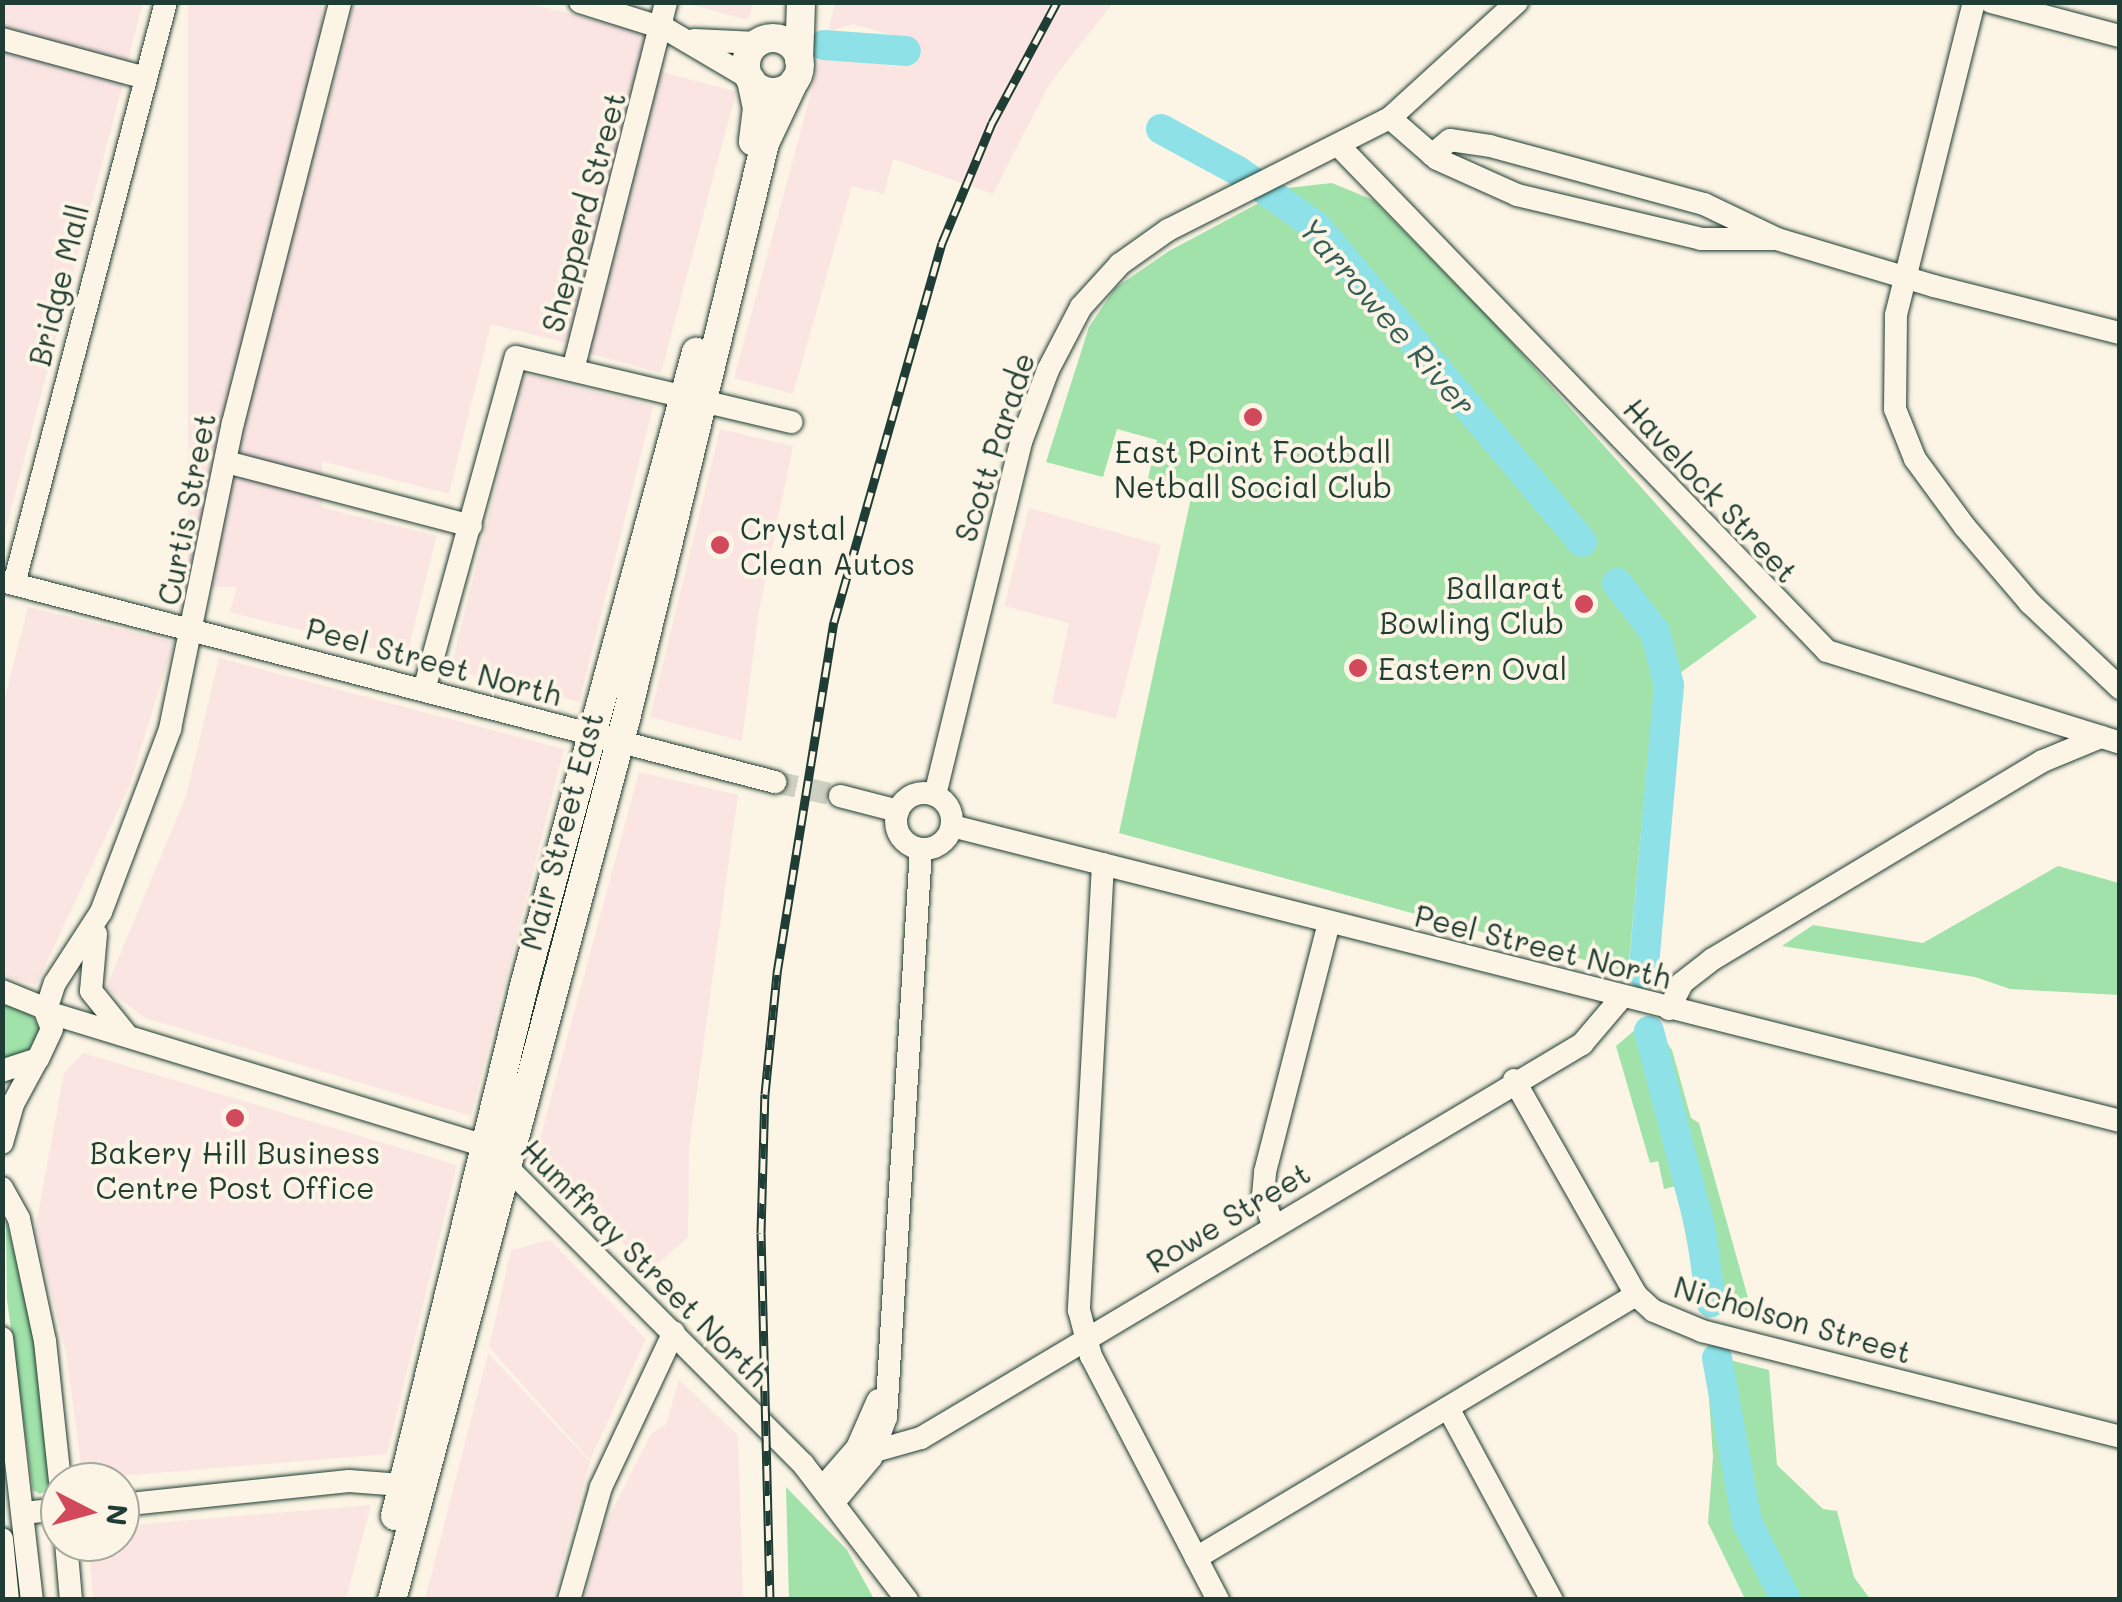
<!DOCTYPE html>
<html>
<head>
<meta charset="utf-8">
<style>
  body { margin:0 }
  #map { position:relative; width:2122px; height:1602px; overflow:hidden; background:#fcf5e5; font-family:Mali,sans-serif }
  div>[style] { position:absolute }
  .built>* { inset:0; background:#fae5e3; transform-origin:0 0 }
  .green>* { inset:0; background:#a1e1aa }
  .river>* { height:30px; margin:-15px; padding:0 15px; transform-origin:15px; border-radius:15px; background:#8fe1e8 }
  .minor-tunnel>* { height:22px; margin-top:-11px; transform-origin:0; background:repeating-linear-gradient(90deg,#d0d0c2 0 22px,transparent 0 33px) }
  .roads { filter:drop-shadow(0 0 2px #1f3d34) drop-shadow(0 0 2px #1f3d34) }
  .minor>* { height:22px; margin:-11px; padding:0 11px; transform-origin:11px; border-radius:11px; background:#fcf5e5 }
  .minor>.ring { margin:-11px; padding:0; box-sizing:content-box; background:none; border:22px solid #fcf5e5; border-radius:50% }
  .major>* { height:28px; margin:-14px; padding:0 14px; transform-origin:14px; border-radius:14px; background:#fcf5e5 }
  .major>.ring { margin:-14px; padding:0; box-sizing:content-box; background:none; border:28px solid #fcf5e5; border-radius:50% }
  .rail>* { height:9px; margin-top:-4.5px; transform-origin:0; background:repeating-linear-gradient(90deg,#fcf5e5 0 15px,#1f3d34 0 30px); box-sizing:border-box; border-block:2px solid #1f3d34 }
  .dots>* { width:28px; height:28px; translate:-50% -50%; box-sizing:border-box; border:5px solid #fcf5e5; border-radius:50% }
  span { translate:-50% -50%; white-space:nowrap; text-align:center; line-height:1.15; -webkit-text-stroke:8px #fcf5e5; paint-order:stroke }
  .street-label { font-size:30px; color:#1f3d34 }
  .poi-label { font-size:30px; color:#1f3d34 }
  .left { translate:0 -50%; text-align:left }
  .right { translate:-100% -50%; text-align:right }
  .water-label { font-size:32px; color:#355e58; font-style:italic }
  .frame { position:absolute; inset:0; border:5px solid #1f3d34; pointer-events:none }
  .north { position:absolute; left:40px; top:1462px; width:100px; height:100px; box-sizing:border-box; background:#fcf5e5; border:2px solid #a4ab9e; border-radius:50%; rotate:96deg; font-size:28px; font-weight:700; line-height:40px; text-align:center; color:#1f3d34 }
  .north::after { content:''; display:block; margin:auto; width:35px; height:45px; background:#d1495b; clip-path:polygon(50% 0,100% 100%,50% 72%,0 100%) }
</style>
</head>
<body>
<div id="map">
  <div class="built">
    <i style="clip-path:polygon(464px 2px,527px 3px,649px 34px,570px 344px,491px 324px,449px 494px,260px 445px,263px 430px,246px 425px,354px 3px)"></i>
    <i style="clip-path:polygon(2px 3px,143px 3px,126px 67px,3px 35px)"></i>
    <i style="left:188px;top:3px;width:134px;height:584px"></i>
    <i style="clip-path:polygon(684px 3px,753px 3px,748px 20px)"></i>
    <i style="clip-path:polygon(835px 3px,1113px 3px,1050px 83px,993px 194px,893px 159px,884px 194px,852px 186px,793px 394px,734px 378px,821px 56px,901px 67px,903px 38px,852px 24px,828px 32px)"></i>
    <i style="clip-path:polygon(3px 44px,125px 76px,3px 540px)"></i>
    <i style="left:659px;top:71px;width:80px;height:291px;rotate:15deg"></i>
    <i style="left:524px;top:374px;width:133px;height:305px;rotate:14deg"></i>
    <i style="clip-path:polygon(720px 429px,793px 446px,759px 611px,742px 741px,650px 717px)"></i>
    <i style="left:260px;top:492px;width:182px;height:124px;rotate:14deg"></i>
    <i style="clip-path:polygon(1029px 508px,1161px 545px,1116px 719px,1052px 703px,1069px 623px,1004px 606px)"></i>
    <i style="clip-path:polygon(28px 607px,174px 642px,129px 787px,36px 985px,2px 975px,3px 705px)"></i>
    <i style="clip-path:polygon(219px 658px,564px 749px,471px 1116px,145px 1018px,106px 988px,186px 796px)"></i>
    <i style="clip-path:polygon(639px 772px,738px 795px,689px 1148px,688px 1237px,650px 1271px,536px 1153px)"></i>
    <i style="clip-path:polygon(83px 1053px,457px 1165px,387px 1454px,83px 1479px,66px 1352px,35px 1230px,64px 1073px)"></i>
    <i style="clip-path:polygon(550px 1240px,646px 1339px,590px 1460px,489px 1347px,511px 1250px)"></i>
    <i style="clip-path:polygon(488px 1353px,590px 1462px,552px 1599px,425px 1599px)"></i>
    <i style="clip-path:polygon(679px 1380px,738px 1435px,743px 1599px,585px 1599px,602px 1531px,651px 1434px,666px 1424px)"></i>
    <i style="clip-path:polygon(371px 1505px,346px 1599px,93px 1599px,88px 1542px,120px 1542px,120px 1526px)"></i>
  </div>
  <div class="green">
    <i style="clip-path:polygon(1332px 183px,1373px 200px,1497px 326px,1757px 617px,1654px 692px,1628px 972px,1119px 833px,1192px 493px,1147px 482px,1157px 440px,1117px 429px,1103px 477px,1046px 462px,1089px 327px,1115px 288px,1169px 251px,1287px 188px)"></i>
    <i style="clip-path:polygon(2058px 866px,2119px 883px,2119px 995px,2010px 989px,1975px 977px,1782px 946px,1813px 925px,1923px 943px)"></i>
    <i style="clip-path:polygon(2px 1001px,31px 1014px,40px 1029px,28px 1052px,3px 1060px)"></i>
    <i style="clip-path:polygon(1657px 1028px,1672px 1050px,1691px 1118px,1699px 1123px,1752px 1312px,1698px 1298px,1676px 1186px,1664px 1189px,1658px 1161px,1650px 1163px,1616px 1046px,1636px 1029px)"></i>
    <i style="clip-path:polygon(6px 1220px,37px 1344px,52px 1489px,40px 1494px,33px 1490px,7px 1300px)"></i>
    <i style="clip-path:polygon(1706px 1354px,1769px 1370px,1777px 1465px,1823px 1509px,1837px 1511px,1854px 1577px,1870px 1599px,1745px 1599px,1708px 1523px,1713px 1457px)"></i>
    <i style="clip-path:polygon(786px 1487px,847px 1550px,874px 1599px,789px 1599px)"></i>
  </div>
  <div class="river">
    <i style="left:824px;top:45px;width:82px;rotate:4.2deg"></i>
    <i style="left:1161px;top:129px;width:88px;rotate:28.6deg"></i>
    <i style="left:1238px;top:171px;width:95px;rotate:35.2deg"></i>
    <i style="left:1316px;top:226px;width:413px;rotate:49.9deg"></i>
    <i style="left:1617px;top:583px;width:62px;rotate:52.2deg"></i>
    <i style="left:1655px;top:632px;width:55px;rotate:75.2deg"></i>
    <i style="left:1669px;top:685px;width:290px;rotate:95.1deg"></i>
    <i style="left:1649px;top:1031px;width:207px;rotate:75.4deg"></i>
    <i style="left:1701px;top:1231px;width:72px;rotate:82deg"></i>
    <i style="left:1717px;top:1358px;width:167px;rotate:79.6deg"></i>
    <i style="left:1747px;top:1522px;width:87px;rotate:63.4deg"></i>
  </div>
  <div class="minor-tunnel">
    <i style="left:775px;top:782px;width:66px;rotate:12.2deg"></i>
  </div>
  <div class="roads">
    <div class="minor">
      <i style="left:580px;top:2px;width:90px;rotate:17.4deg"></i>
      <i style="left:666px;top:29px;width:96px;rotate:30.6deg"></i>
      <i style="left:1974px;top:2px;width:323px;rotate:104deg"></i>
      <i style="left:1896px;top:315px;width:94px;rotate:90.6deg"></i>
      <i style="left:1895px;top:409px;width:54px;rotate:68.2deg"></i>
      <i style="left:1915px;top:459px;width:84px;rotate:53.7deg"></i>
      <i style="left:1965px;top:527px;width:100px;rotate:49.5deg"></i>
      <i style="left:2030px;top:603px;width:124px;rotate:43.4deg"></i>
      <i style="left:1991px;top:2px;width:133px;rotate:14.8deg"></i>
      <i style="left:2px;top:39px;width:145px;rotate:15.2deg"></i>
      <i style="left:694px;top:40px;width:63px;rotate:2.7deg"></i>
      <i style="left:1390px;top:118px;width:62px;rotate:41.1deg"></i>
      <i style="left:1437px;top:159px;width:88px;rotate:24.2deg"></i>
      <i style="left:1517px;top:195px;width:189px;rotate:13.4deg"></i>
      <i style="left:1701px;top:239px;width:72px"></i>
      <i style="left:1340px;top:147px;width:701px;rotate:45.98deg"></i>
      <i style="left:1827px;top:651px;width:307px;rotate:17.4deg"></i>
      <i style="left:1432px;top:155px;width:23px;rotate:-40deg"></i>
      <i style="left:1450px;top:140px;width:40px;rotate:8.5deg"></i>
      <i style="left:1490px;top:146px;width:222px;rotate:15.2deg"></i>
      <i style="left:1704px;top:204px;width:81px;rotate:25.6deg"></i>
      <i style="left:1777px;top:239px;width:164px;rotate:16.7deg"></i>
      <i style="left:1934px;top:286px;width:192px;rotate:14.2deg"></i>
      <i style="left:573px;top:370px;width:380px;rotate:-75.8deg"></i>
      <i style="left:226px;top:462px;width:253px;rotate:14.6deg"></i>
      <i style="left:2px;top:581px;width:799px;rotate:14.58deg"></i>
      <i style="left:14px;top:584px;width:602px;rotate:-75.36deg"></i>
      <i style="left:424px;top:690px;width:345px;rotate:-74.6deg"></i>
      <i style="left:516px;top:357px;width:283px;rotate:13.3deg"></i>
      <i class="ring" style="left:896px;top:793px;width:34px;height:34px"></i>
      <i style="left:935px;top:795px;width:363px;rotate:-76.3deg"></i>
      <i style="left:1021px;top:442px;width:77px;rotate:-69.4deg"></i>
      <i style="left:1048px;top:370px;width:71px;rotate:-62.4deg"></i>
      <i style="left:1081px;top:307px;width:58px;rotate:-47.8deg"></i>
      <i style="left:1120px;top:264px;width:59px;rotate:-35.3deg"></i>
      <i style="left:1168px;top:230px;width:249px;rotate:-26.8deg"></i>
      <i style="left:1390px;top:118px;width:172px;rotate:-42.4deg"></i>
      <i style="left:840px;top:796px;width:60px;rotate:14.5deg"></i>
      <i style="left:952px;top:826px;width:1205px;rotate:14.17deg"></i>
      <i style="left:1103px;top:864px;width:447px;rotate:93.1deg"></i>
      <i style="left:1079px;top:1310px;width:48px;rotate:75.4deg"></i>
      <i style="left:1091px;top:1356px;width:275px;rotate:62.5deg"></i>
      <i style="left:96px;top:934px;width:57px;rotate:95deg"></i>
      <i style="left:91px;top:991px;width:54px;rotate:51deg"></i>
      <i style="left:2px;top:991px;width:45px;rotate:22deg"></i>
      <i style="left:44px;top:1008px;width:22px;rotate:69deg"></i>
      <i style="left:52px;top:1029px;width:33px;rotate:115deg"></i>
      <i style="left:38px;top:1059px;width:38px;rotate:162deg"></i>
      <i style="left:1669px;top:1009px;width:29px;rotate:-63deg"></i>
      <i style="left:1682px;top:983px;width:39px;rotate:-38deg"></i>
      <i style="left:1713px;top:959px;width:385px;rotate:-31deg"></i>
      <i style="left:2043px;top:761px;width:63px;rotate:-22.5deg"></i>
      <i style="left:46px;top:1010px;width:28px;rotate:-72deg"></i>
      <i style="left:55px;top:983px;width:85px;rotate:-57.1deg"></i>
      <i style="left:101px;top:912px;width:196px;rotate:-69.3deg"></i>
      <i style="left:170px;top:729px;width:312px;rotate:-78.4deg"></i>
      <i style="left:233px;top:423px;width:434px;rotate:-75.7deg"></i>
      <i style="left:47px;top:1012px;width:459px;rotate:17deg"></i>
      <i style="left:486px;top:1146px;width:449px;rotate:45.1deg"></i>
      <i style="left:803px;top:1464px;width:171px;rotate:52.6deg"></i>
      <i style="left:1514px;top:1080px;width:247px;rotate:60.4deg"></i>
      <i style="left:1636px;top:1295px;width:24px;rotate:42deg"></i>
      <i style="left:1654px;top:1311px;width:52px;rotate:22.6deg"></i>
      <i style="left:1702px;top:1331px;width:431px;rotate:14.2deg"></i>
      <i style="left:2px;top:1143px;width:41px;rotate:-74.2deg"></i>
      <i style="left:13px;top:1104px;width:50px;rotate:-61.4deg"></i>
      <i style="left:2px;top:1188px;width:35px;rotate:61deg"></i>
      <i style="left:19px;top:1219px;width:125px;rotate:78deg"></i>
      <i style="left:45px;top:1341px;width:142px;rotate:83.9deg"></i>
      <i style="left:1273px;top:1225px;width:31px;rotate:-109deg"></i>
      <i style="left:1263px;top:1196px;width:24px;rotate:-85deg"></i>
      <i style="left:1265px;top:1172px;width:258px;rotate:-75.6deg"></i>
      <i style="left:2px;top:1338px;width:264px;rotate:83.5deg"></i>
      <i style="left:1448px;top:1408px;width:218px;rotate:61.6deg"></i>
      <i style="left:875px;top:1451px;width:48px;rotate:-15.8deg"></i>
      <i style="left:921px;top:1438px;width:770px;rotate:-30.8deg"></i>
      <i style="left:1582px;top:1044px;width:62px;rotate:-49.6deg"></i>
      <i style="left:823px;top:1487px;width:52px;rotate:-48.9deg"></i>
      <i style="left:857px;top:1448px;width:52px;rotate:-66.4deg"></i>
      <i style="left:835px;top:1501px;width:56px;rotate:-50.1deg"></i>
      <i style="left:871px;top:1458px;width:44px;rotate:-69.9deg"></i>
      <i style="left:886px;top:1417px;width:569px;rotate:-86.47deg"></i>
      <i style="left:120px;top:1505px;width:230px;rotate:-6deg"></i>
      <i style="left:349px;top:1481px;width:53px;rotate:4.3deg"></i>
      <i style="left:23px;top:1513px;width:37px;rotate:-6deg"></i>
      <i style="left:2px;top:1539px;width:61px;rotate:84.4deg"></i>
      <i style="left:66px;top:1542px;width:58px;rotate:85.1deg"></i>
      <i style="left:1196px;top:1558px;width:513px;rotate:-30.87deg"></i>
      <i style="left:569px;top:1600px;width:117px;rotate:-74.2deg"></i>
      <i style="left:601px;top:1487px;width:171px;rotate:-64.8deg"></i>
    </div>
    <div class="major">
      <i class="ring" style="left:746px;top:38px;width:26px;height:26px"></i>
      <i style="left:799px;top:60px;width:58px;rotate:-88deg"></i>
      <i style="left:751px;top:80px;width:29px;rotate:78deg"></i>
      <i style="left:757px;top:108px;width:34px;rotate:97deg"></i>
      <i style="left:395px;top:1516px;width:550px;rotate:-76.32deg"></i>
      <i style="left:525px;top:982px;width:653px;rotate:-74.81deg"></i>
      <i style="left:392px;top:1600px;width:912px;rotate:-75.13deg"></i>
      <i style="left:626px;top:719px;width:593px;rotate:-76.43deg"></i>
      <i style="left:765px;top:143px;width:68px;rotate:-64.6deg"></i>
    </div>
  </div>
  <div class="rail">
    <i style="left:770px;top:1600px;width:367px;rotate:-91.4deg"></i>
    <i style="left:761px;top:1233px;width:139px;rotate:-88.4deg"></i>
    <i style="left:765px;top:1094px;width:122px;rotate:-84.3deg"></i>
    <i style="left:777px;top:973px;width:356px;rotate:-80.8deg"></i>
    <i style="left:834px;top:622px;width:394px;rotate:-74.1deg"></i>
    <i style="left:942px;top:243px;width:130px;rotate:-67.4deg"></i>
    <i style="left:992px;top:123px;width:137px;rotate:-61.8deg"></i>
  </div>
  <div class="dots">
    <i style="left:1253px;top:417px;background:#d1495b"></i>
    <i style="left:720px;top:545px;background:#d1495b"></i>
    <i style="left:1584px;top:604px;background:#d1495b"></i>
    <i style="left:1358px;top:668px;background:#d1495b"></i>
    <i style="left:235px;top:1118px;background:#d1495b"></i>
  </div>
  <div class="street-label">
    <span style="left:583px;top:212px;rotate:-75deg">Shepperd Street</span>
    <span style="left:58px;top:285px;rotate:-76deg">Bridge Mall</span>
    <span style="left:994px;top:447px;rotate:-72deg">Scott Parade</span>
    <span style="left:1711px;top:490px;rotate:47deg">Havelock Street</span>
    <span style="left:186px;top:509px;rotate:-79deg">Curtis Street</span>
    <span style="left:434px;top:661px;rotate:15deg">Peel Street North</span>
    <span style="left:561px;top:831px;rotate:-75deg">Mair Street East</span>
    <span style="left:1543px;top:946px;rotate:14deg">Peel Street North</span>
    <span style="left:1228px;top:1217px;rotate:-31deg">Rowe Street</span>
    <span style="left:645px;top:1262px;rotate:45deg">Humffray Street North</span>
    <span style="left:1793px;top:1319px;rotate:16deg">Nicholson Street</span>
  </div>
  <div class="poi-label">
    <span style="left:1253px;top:468px">East Point Football<br>Netball Social Club</span>
    <span class="left" style="left:740px;top:545px">Crystal<br>Clean Autos</span>
    <span class="right" style="left:1564px;top:604px">Ballarat<br>Bowling Club</span>
    <span class="left" style="left:1378px;top:668px">Eastern Oval</span>
    <span style="left:235px;top:1169px">Bakery Hill Business<br>Centre Post Office</span>
  </div>
  <div class="water-label">
    <span style="left:1388px;top:316px;rotate:49deg">Yarrowee River</span>
  </div>
  <div class="frame"></div>
  <div class="north">N</div>
</div>
</body>
</html>
